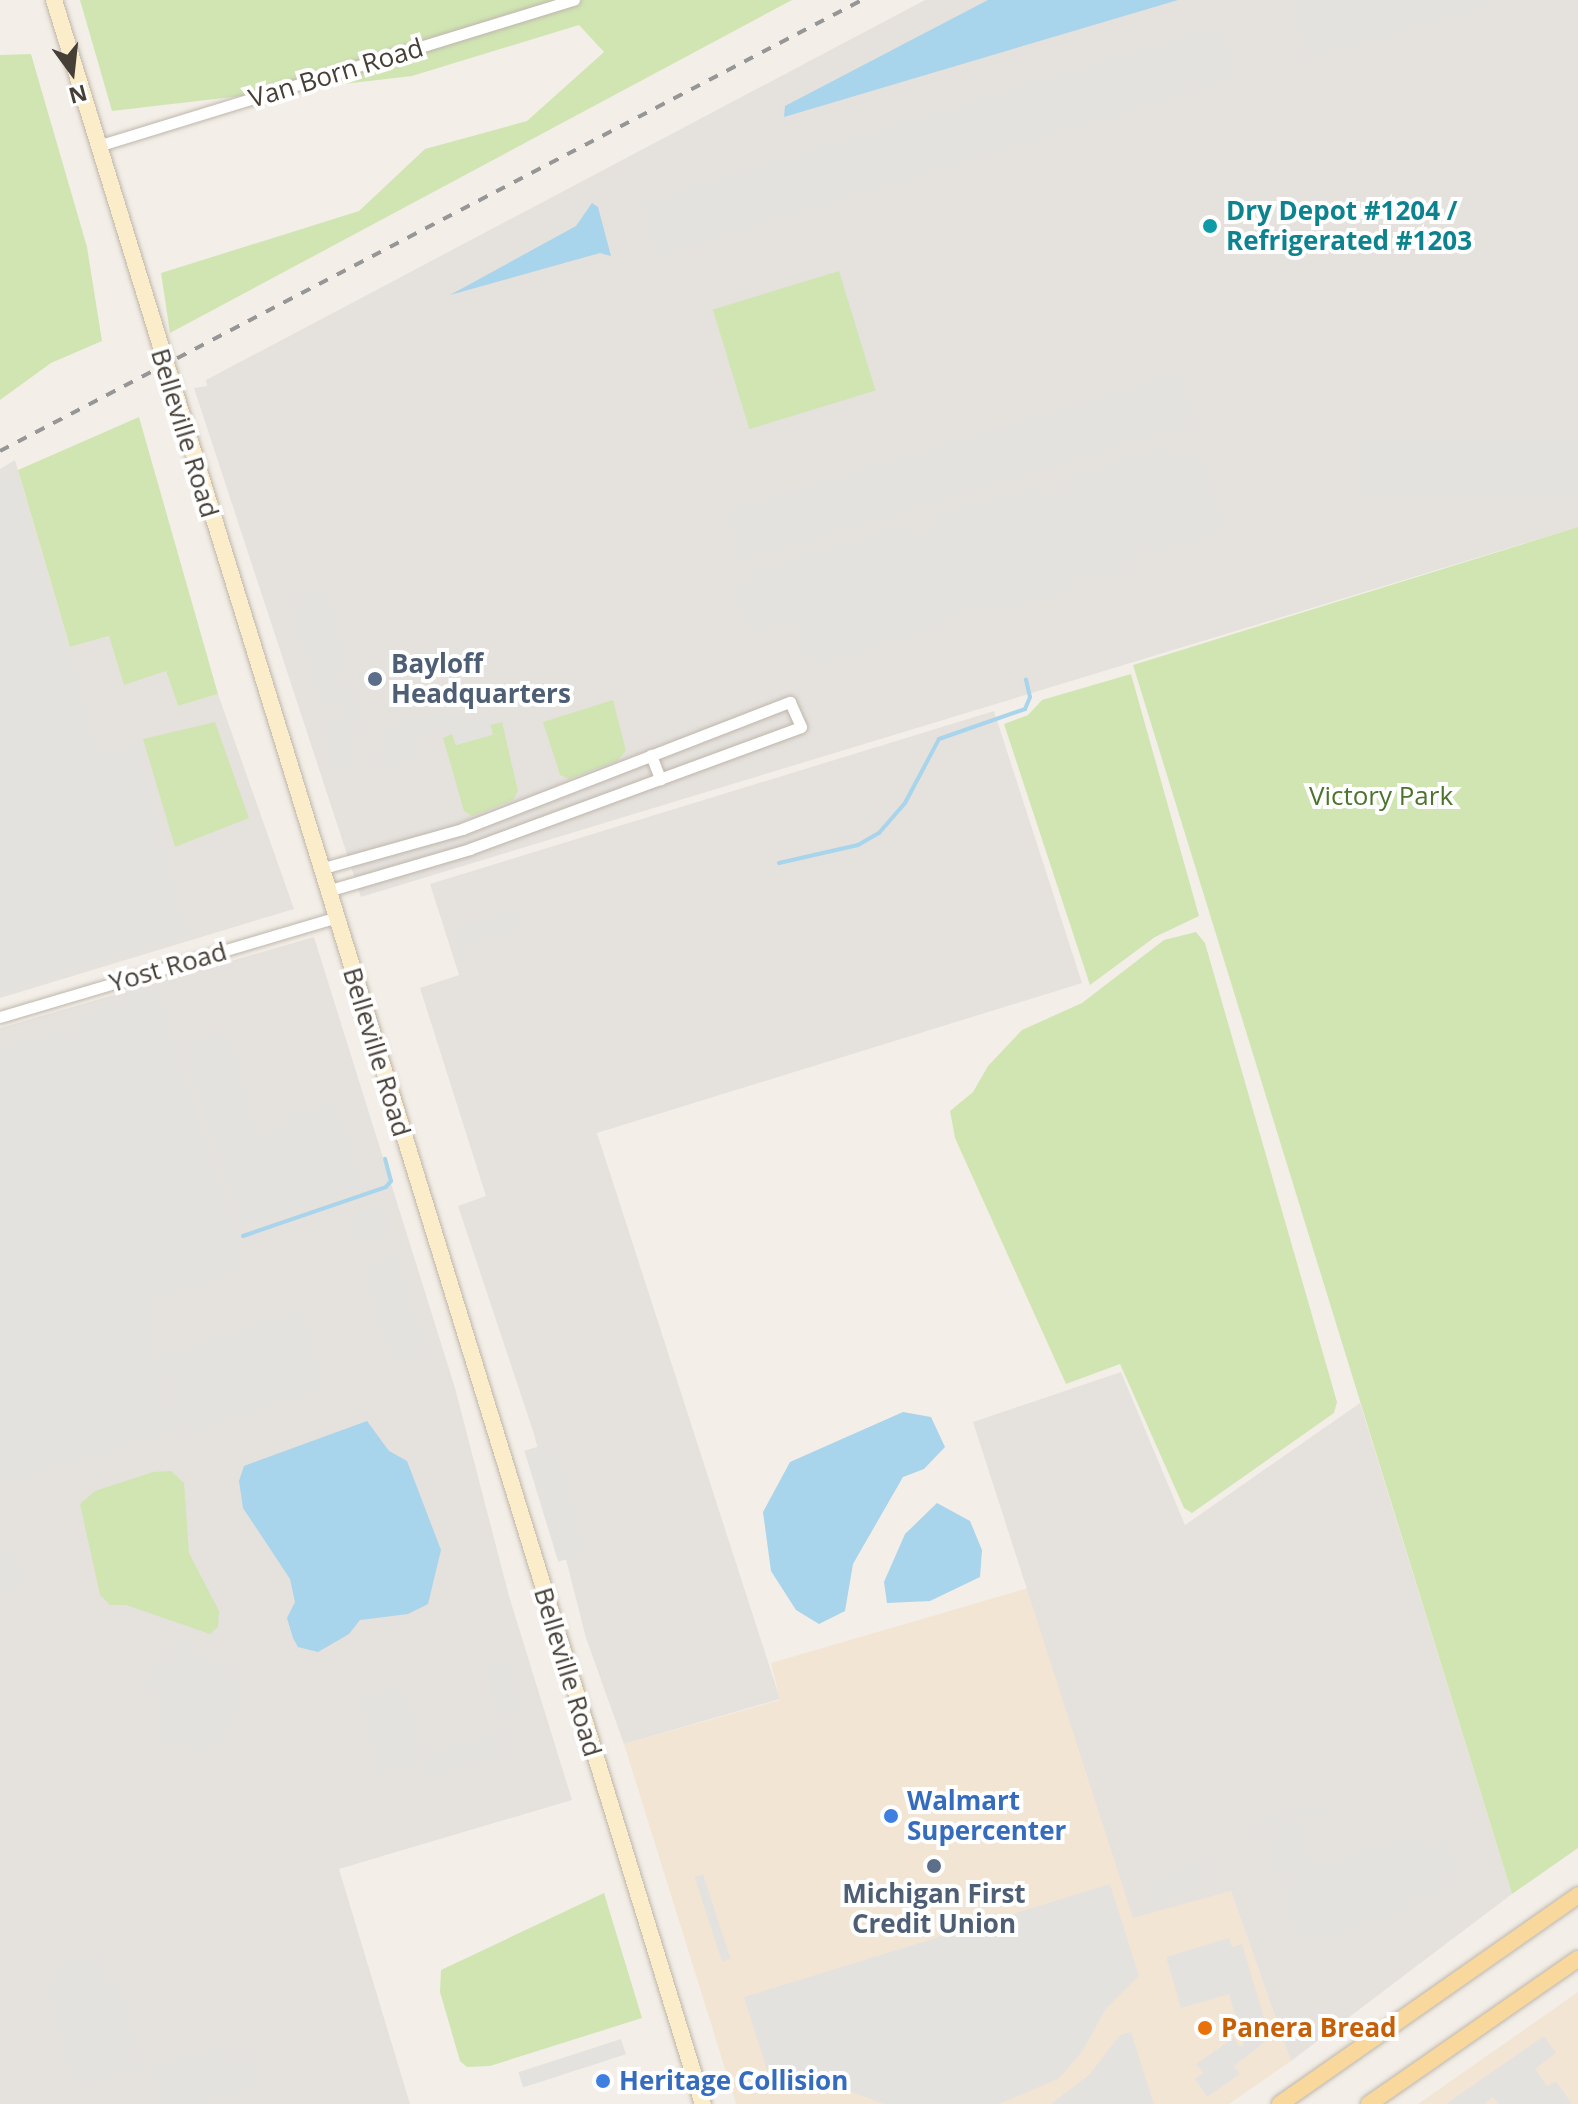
<!DOCTYPE html>
<html>
<head>
<meta charset="utf-8">
<style>
  body { margin:0 }
  #map { position:relative; width:1578px; height:2104px; overflow:hidden; background:#f3efe8; font-family:"Open Sans",sans-serif }
  div>[style] { position:absolute }
  .commercial>* { inset:0; background:#f3e5d4 }
  .industrial>* { inset:0; background:#e5e1dd }
  .green>* { inset:0; background:#d1e5b3; transform-origin:0 0 }
  .parking>* { inset:0; background:#e4e2df; transform-origin:0 0 }
  .water>* { inset:0; background:#a8d4ec }
  .stream>* { height:4px; margin:-2px; padding:0 2px; transform-origin:2px; border-radius:2px; background:#a8d4ec }
  .roads { filter:drop-shadow(0 0 2px #beb6ab) drop-shadow(0 0 2px #beb6ab) }
  .minor>* { height:11px; margin:-5.5px; padding:0 5.5px; transform-origin:5.5px; border-radius:5.5px; background:#fff }
  .secondary>* { height:16px; margin:-8px; padding:0 8px; transform-origin:8px; border-radius:8px; background:#fbecca }
  .primary>* { height:16px; margin:-8px; padding:0 8px; transform-origin:8px; border-radius:8px; background:#f8d89c }
  .rail>* { height:4px; margin-top:-2px; transform-origin:0; background:repeating-linear-gradient(90deg,#969696 0 10px,transparent 0 20px) }
  .dots>* { width:22px; height:22px; translate:-50% -50%; box-sizing:border-box; border:4px solid #fff; border-radius:50% }
  span { translate:-50% -50%; white-space:nowrap; text-align:center; line-height:1.15; -webkit-text-stroke:8px #fff; paint-order:stroke }
  .street-label { font-size:26px; color:#463f37 }
  .culture-label { font-size:26px; color:#0d838f; font-weight:700 }
  .left { translate:0 -50%; text-align:left }
  .service-label { font-size:26px; color:#4e5e75; font-weight:700 }
  .park-label { font-size:26px; color:#4c742e }
  .shop-label { font-size:26px; color:#366cbe; font-weight:700 }
  .food-label { font-size:26px; color:#c56008; font-weight:700 }
  .north { position:absolute; left:32px; top:32px; width:80px; height:80px; -webkit-text-stroke:6px #fff; paint-order:stroke; rotate:165deg; font-size:22px; font-weight:700; line-height:32px; text-align:center; color:#463f37 }
  .north::after { content:''; display:block; margin:auto; width:28px; height:36px; background:#463f37; clip-path:polygon(50% 0,100% 100%,50% 72%,0 100%) }
</style>
</head>
<body>
<div id="map">
  <div class="commercial">
    <i style="clip-path:polygon(1028px 1588px,1133px 1917px,1231px 1891px,1291px 2061px,1229px 2104px,736px 2104px,624px 1744px,780px 1700px,771px 1663px)"></i>
    <i style="clip-path:polygon(1578px 1992px,1578px 2104px,1418px 2104px)"></i>
  </div>
  <div class="industrial">
    <i style="clip-path:polygon(925px 0,1578px 0,1578px 527px,361px 897px,194px 388px,207px 386px,206px 380px)"></i>
    <i style="clip-path:polygon(15px 460px,70px 647px,109px 636px,166px 671px,178px 706px,218px 694px,294px 909px,0 998px,0 469px)"></i>
    <i style="clip-path:polygon(994px 711px,1082px 983px,597px 1133px,780px 1699px,624px 1744px,586px 1638px,534px 1434px,458px 1206px,486px 1196px,420px 988px,459px 975px,430px 884px)"></i>
    <i style="clip-path:polygon(314px 937px,455px 1388px,509px 1596px,572px 1800px,339px 1869px,410px 2104px,0 2104px,0 1028px)"></i>
    <i style="clip-path:polygon(1121px 1372px,1185px 1525px,1360px 1403px,1512px 1894px,1291px 2061px,1231px 1891px,1133px 1918px,973px 1422px)"></i>
  </div>
  <div class="green">
    <i style="clip-path:polygon(80px 0,792px 0,170px 333px,161px 273px,359px 211px,425px 149px,527px 121px,604px 52px,579px 25px,412px 76px,112px 111px)"></i>
    <i style="clip-path:polygon(31px 54px,87px 247px,102px 341px,51px 363px,0 400px,0 55px)"></i>
    <i style="left:839px;top:271px;width:125px;height:132px;rotate:73deg"></i>
    <i style="clip-path:polygon(139px 417px,218px 694px,178px 706px,166px 671px,124px 685px,109px 636px,70px 647px,18px 470px)"></i>
    <i style="clip-path:polygon(1578px 527px,1578px 1848px,1512px 1894px,1133px 665px)"></i>
    <i style="clip-path:polygon(1131px 674px,1199px 916px,1155px 937px,1090px 985px,1004px 724px,1028px 715px,1042px 700px)"></i>
    <i style="clip-path:polygon(613px 700px,626px 751px,617px 761px,569px 779px,560px 775px,543px 722px)"></i>
    <i style="clip-path:polygon(215px 722px,249px 818px,175px 847px,143px 739px)"></i>
    <i style="clip-path:polygon(502px 722px,518px 791px,513px 800px,472px 816px,464px 811px,443px 738px,452px 734px,456px 745px,492px 735px,490px 725px)"></i>
    <i style="clip-path:polygon(1196px 932px,1205px 943px,1337px 1402px,1334px 1413px,1192px 1513px,1184px 1508px,1120px 1364px,1066px 1384px,955px 1138px,950px 1111px,973px 1092px,988px 1066px,1022px 1030px,1082px 1003px,1164px 940px)"></i>
    <i style="clip-path:polygon(153px 1472px,171px 1471px,184px 1483px,189px 1553px,219px 1611px,218px 1627px,210px 1634px,126px 1605px,110px 1605px,100px 1595px,80px 1504px,95px 1491px)"></i>
    <i style="clip-path:polygon(604px 1893px,642px 2018px,490px 2066px,467px 2067px,460px 2061px,440px 1992px,441px 1970px)"></i>
  </div>
  <div class="parking">
    <i style="clip-path:polygon(1290px 0,1504px 0,1306px 59px)"></i>
    <i style="left:1219px;top:26px;width:55px;height:605px;rotate:73deg"></i>
    <i style="left:1179px;top:373px;width:52px;height:474px;rotate:73deg"></i>
    <i style="left:1578px;top:435px;width:63px;height:220px;rotate:90deg"></i>
    <i style="clip-path:polygon(1166px 447px,1172px 459px,1201px 450px,1224px 532px,1135px 558px,1137px 569px,1096px 581px,1092px 572px,1067px 580px,1069px 589px,989px 613px,985px 604px,959px 611px,939px 618px,941px 627px,818px 664px,815px 655px,803px 657px,795px 631px,804px 628px,803px 620px,749px 633px,736px 590px,752px 584px,749px 572px,910px 524px,914px 534px,939px 526px,937px 516px,1039px 485px,1043px 495px,1067px 488px,1065px 477px)"></i>
    <i style="clip-path:polygon(15px 476px,99px 754px,140px 743px,166px 863px,189px 934px,0 991px,0 484px)"></i>
    <i style="clip-path:polygon(325px 588px,348px 666px,330px 672px,334px 686px,351px 681px,364px 723px,346px 729px,356px 763px,334px 769px,321px 723px,343px 716px,339px 702px,321px 707px,289px 599px)"></i>
    <i style="clip-path:polygon(456px 708px,461px 725px,488px 717px,493px 734px,456px 745px,451px 729px,434px 733px,415px 739px,420px 756px,374px 769px,369px 753px,384px 748px,379px 730px)"></i>
    <i style="left:517px;top:910px;width:18px;height:65px;rotate:74deg"></i>
    <i style="clip-path:polygon(157px 987px,246px 1271px,152px 1299px,67px 1029px,81px 1025px,79px 1018px,105px 1010px,106px 1002px)"></i>
    <i style="clip-path:polygon(66px 1029px,150px 1299px,151px 1341px,177px 1431px,0 1484px,0 1049px)"></i>
    <i style="clip-path:polygon(227px 1032px,258px 1137px,292px 1126px,289px 1116px,334px 1102px,364px 1189px,239px 1226px,184px 1045px)"></i>
    <i style="left:382px;top:1206px;width:28px;height:37px;rotate:73deg"></i>
    <i style="left:397px;top:1257px;width:98px;height:36px;rotate:73deg"></i>
    <i style="left:301px;top:1310px;width:82px;height:150px;rotate:72deg"></i>
    <i style="left:553px;top:1442px;width:116px;height:30px;rotate:73deg"></i>
    <i style="clip-path:polygon(14px 1551px,24px 1586px,0 1593px,0 1555px)"></i>
    <i style="clip-path:polygon(176px 1637px,238px 1679px,243px 1701px,206px 1759px,180px 1741px,163px 1743px,152px 1703px,166px 1699px,146px 1681px)"></i>
    <i style="left:507px;top:1660px;width:55px;height:23px;rotate:73deg"></i>
    <i style="clip-path:polygon(404px 1686px,424px 1756px,503px 1733px,509px 1753px,427px 1776px,422px 1761px,379px 1773px,358px 1699px)"></i>
    <i style="left:1322px;top:1802px;width:12px;height:73px;rotate:76deg"></i>
    <i style="clip-path:polygon(1298px 1824px,1311px 1867px,1421px 1834px,1425px 1847px,1446px 1841px,1457px 1877px,1448px 1880px,1449px 1887px,1409px 1899px,1411px 1910px,1317px 1938px,1314px 1929px,1296px 1934px,1283px 1891px,1293px 1888px,1289px 1874px,1278px 1877px,1264px 1833px)"></i>
    <i style="left:1207px;top:1861px;width:23px;height:64px;rotate:72deg"></i>
    <i style="left:703px;top:1874px;width:89px;height:9px;rotate:72deg"></i>
    <i style="clip-path:polygon(1110px 1884px,1139px 1976px,1105px 2010px,1082px 2052px,1058px 2079px,999px 2104px,884px 2104px,839px 2087px,802px 2082px,772px 2086px,744px 1997px)"></i>
    <i style="clip-path:polygon(1229px 1938px,1232px 1947px,1242px 1944px,1270px 2038px,1234px 2066px,1240px 2074px,1207px 2097px,1195px 2079px,1203px 2073px,1196px 2064px,1234px 2038px,1240px 2047px,1244px 2045px,1229px 1994px,1181px 2008px,1166px 1957px)"></i>
    <i style="clip-path:polygon(98px 1953px,107px 1983px,118px 1980px,143px 2067px,75px 2087px,45px 1985px,55px 1982px,50px 1967px)"></i>
    <i style="clip-path:polygon(1131px 2032px,1154px 2104px,1051px 2104px,1089px 2075px,1120px 2035px)"></i>
    <i style="clip-path:polygon(1544px 2036px,1556px 2053px,1535px 2069px,1547px 2086px,1556px 2081px,1572px 2104px,1498px 2104px,1493px 2097px,1485px 2104px,1446px 2104px)"></i>
    <i style="left:621px;top:2039px;width:16px;height:108px;rotate:72deg"></i>
    <i style="clip-path:polygon(229px 2045px,233px 2056px,247px 2051px,257px 2085px,191px 2104px,162px 2104px,152px 2068px)"></i>
  </div>
  <div class="water">
    <i style="clip-path:polygon(988px 0,1178px 0,784px 117px,785px 106px)"></i>
    <i style="clip-path:polygon(592px 203px,598px 207px,611px 256px,600px 253px,450px 295px,576px 226px)"></i>
    <i style="clip-path:polygon(903px 1412px,931px 1417px,945px 1447px,924px 1469px,903px 1477px,853px 1564px,845px 1611px,819px 1624px,796px 1610px,771px 1571px,763px 1512px,790px 1462px)"></i>
    <i style="clip-path:polygon(367px 1421px,389px 1451px,407px 1461px,441px 1550px,428px 1604px,408px 1614px,360px 1620px,349px 1634px,318px 1652px,298px 1647px,293px 1638px,287px 1618px,295px 1602px,290px 1579px,243px 1508px,239px 1481px,244px 1466px)"></i>
    <i style="clip-path:polygon(937px 1503px,970px 1521px,982px 1550px,980px 1577px,930px 1601px,887px 1603px,884px 1582px,905px 1534px)"></i>
  </div>
  <div class="stream">
    <i style="left:779px;top:863px;width:81px;rotate:-12.8deg"></i>
    <i style="left:858px;top:845px;width:24px;rotate:-30deg"></i>
    <i style="left:879px;top:833px;width:40px;rotate:-49deg"></i>
    <i style="left:905px;top:803px;width:72px;rotate:-62deg"></i>
    <i style="left:939px;top:739px;width:91px;rotate:-19.2deg"></i>
    <i style="left:1025px;top:709px;width:13px;rotate:-67deg"></i>
    <i style="left:1030px;top:697px;width:18px;rotate:-103deg"></i>
    <i style="left:243px;top:1236px;width:151px;rotate:-18.9deg"></i>
    <i style="left:386px;top:1187px;width:8px;rotate:-50deg"></i>
    <i style="left:391px;top:1181px;width:23px;rotate:-105deg"></i>
  </div>
  <div class="roads">
    <div class="minor">
      <i style="left:98px;top:146px;width:498px;rotate:-17.1deg"></i>
      <i style="left:651px;top:755px;width:26px;rotate:69deg"></i>
      <i style="left:320px;top:869px;width:148px;rotate:-15.7deg"></i>
      <i style="left:462px;top:829px;width:352px;rotate:-21.2deg"></i>
      <i style="left:790px;top:702px;width:27px;rotate:66deg"></i>
      <i style="left:801px;top:727px;width:353px;rotate:159.8deg"></i>
      <i style="left:470px;top:849px;width:149px;rotate:163.6deg"></i>
      <i style="left:0;top:1017px;width:349px;rotate:-16.5deg"></i>
    </div>
    <div class="secondary">
      <i style="left:54px;top:0;width:2202px;rotate:72.86deg"></i>
    </div>
    <div class="primary">
      <i style="left:1280px;top:2104px;width:364px;rotate:-35deg"></i>
      <i style="left:1369px;top:2104px;width:254px;rotate:-34.8deg"></i>
    </div>
  </div>
  <div class="rail">
    <i style="left:0;top:451px;width:973px;rotate:-27.62deg"></i>
  </div>
  <div class="dots">
    <i style="left:1210px;top:226px;background:#0f9aa8"></i>
    <i style="left:375px;top:679px;background:#5c6f8a"></i>
    <i style="left:891px;top:1816px;background:#3f7fe0"></i>
    <i style="left:934px;top:1866px;background:#5c6f8a"></i>
    <i style="left:1205px;top:2028px;background:#e8710a"></i>
    <i style="left:603px;top:2081px;background:#3f7fe0"></i>
  </div>
  <div class="street-label">
    <span style="left:336px;top:73px;rotate:-17deg">Van Born Road</span>
    <span style="left:185px;top:433px;rotate:73deg">Belleville Road</span>
    <span style="left:168px;top:967px;rotate:-16deg">Yost Road</span>
    <span style="left:377px;top:1052px;rotate:73deg">Belleville Road</span>
    <span style="left:568px;top:1672px;rotate:73deg">Belleville Road</span>
  </div>
  <div class="culture-label">
    <span class="left" style="left:1226px;top:226px">Dry Depot #1204 /<br>Refrigerated #1203</span>
  </div>
  <div class="service-label">
    <span class="left" style="left:391px;top:679px">Bayloff<br>Headquarters</span>
    <span style="left:934px;top:1909px">Michigan First<br>Credit Union</span>
  </div>
  <div class="park-label">
    <span style="left:1381px;top:796px">Victory Park</span>
  </div>
  <div class="shop-label">
    <span class="left" style="left:907px;top:1816px">Walmart<br>Supercenter</span>
    <span class="left" style="left:619px;top:2081px">Heritage Collision</span>
  </div>
  <div class="food-label">
    <span class="left" style="left:1221px;top:2028px">Panera Bread</span>
  </div>
  <div class="north">N</div>
</div>
</body>
</html>
